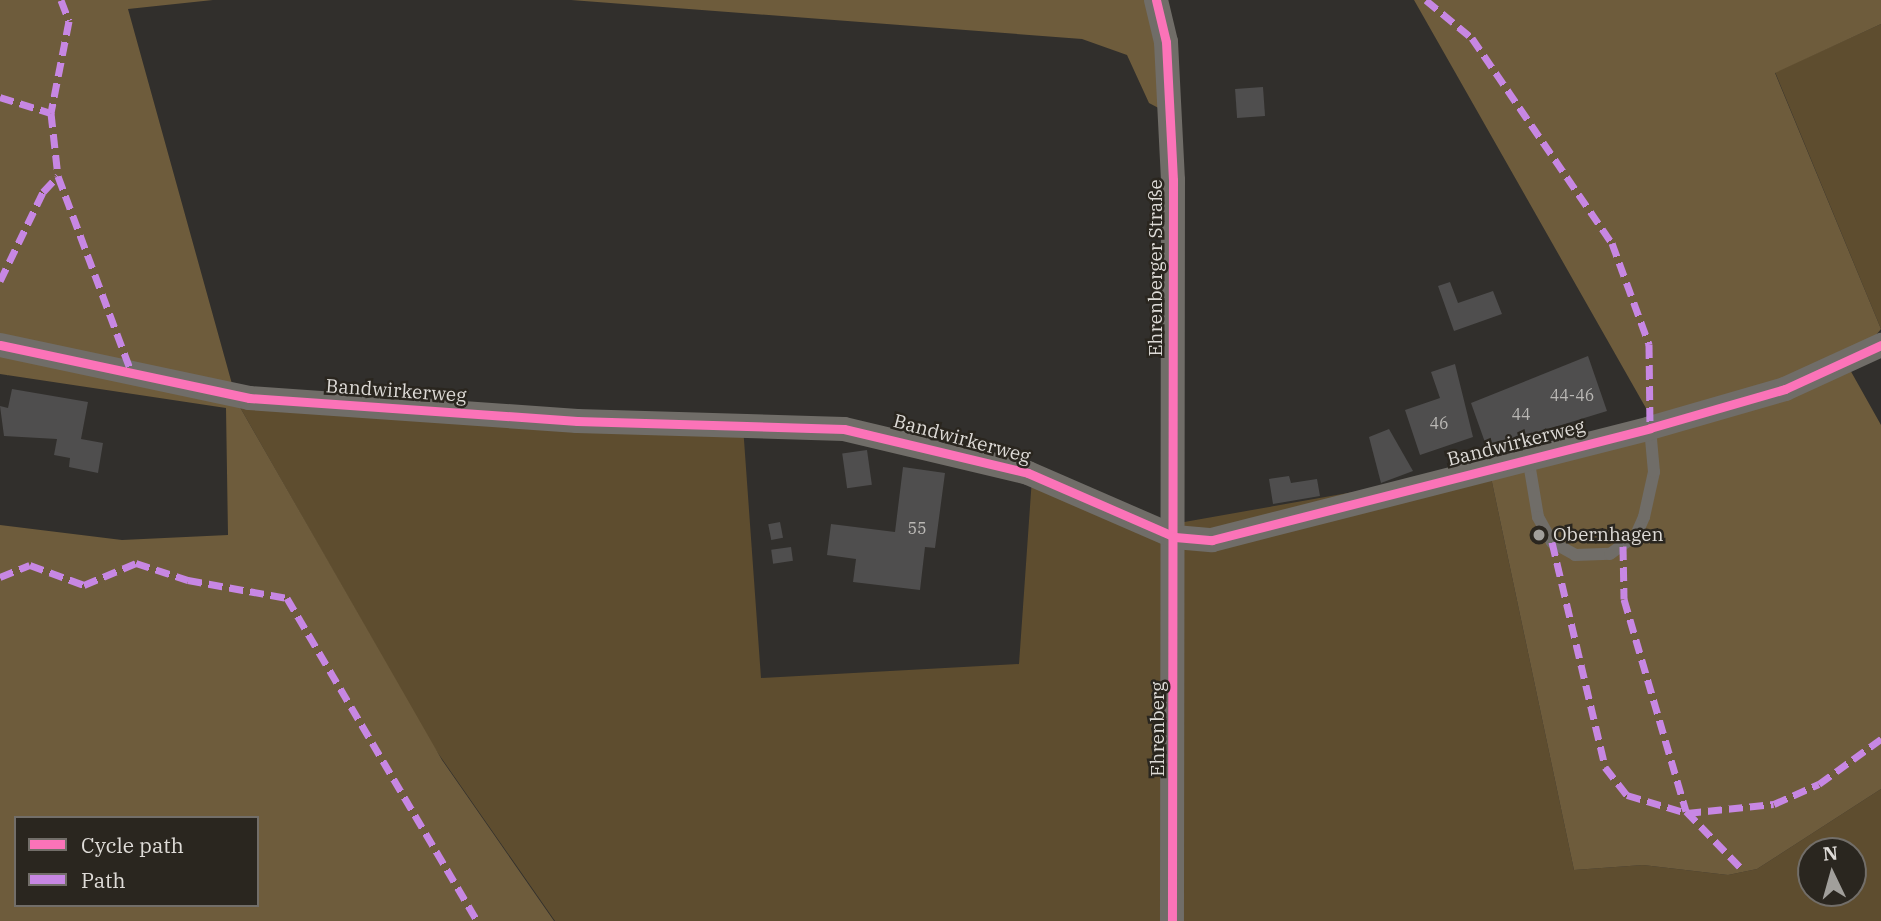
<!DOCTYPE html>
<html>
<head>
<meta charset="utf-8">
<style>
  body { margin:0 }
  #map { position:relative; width:1881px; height:921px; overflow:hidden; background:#312f2c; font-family:"IBM Plex Serif",serif }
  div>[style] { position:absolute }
  .green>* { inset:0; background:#5e4d2f }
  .forest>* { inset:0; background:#6e5c3c }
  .building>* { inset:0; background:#4f4e4e; transform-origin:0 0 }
  .lane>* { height:12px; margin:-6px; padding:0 6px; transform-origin:6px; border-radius:6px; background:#706d68 }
  .street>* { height:24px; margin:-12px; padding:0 12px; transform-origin:12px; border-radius:12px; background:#706d68 }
  .quiet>* { height:7px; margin-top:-3.5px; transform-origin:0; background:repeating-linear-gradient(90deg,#c787e3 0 14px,transparent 0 21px) }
  .cycleway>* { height:9px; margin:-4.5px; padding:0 4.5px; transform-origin:4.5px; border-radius:4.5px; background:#fb73b8 }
  .dots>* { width:19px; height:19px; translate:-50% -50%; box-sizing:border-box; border:4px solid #2a261f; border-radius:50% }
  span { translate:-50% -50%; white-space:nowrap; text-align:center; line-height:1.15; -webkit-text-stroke:5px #2a261f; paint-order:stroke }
  .number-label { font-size:16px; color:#bab8b5 }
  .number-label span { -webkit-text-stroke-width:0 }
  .street-label { font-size:19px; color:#dedbd7 }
  .poi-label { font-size:19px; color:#dedbd7 }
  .left { translate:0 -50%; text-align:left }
  .legend { position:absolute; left:14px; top:816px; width:245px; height:91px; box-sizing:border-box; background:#2a261f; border:2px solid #726e69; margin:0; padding:9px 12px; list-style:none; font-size:21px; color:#dedbd7 }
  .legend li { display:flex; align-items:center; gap:14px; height:35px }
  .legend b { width:35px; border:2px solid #726e69 }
  .north { position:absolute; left:1797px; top:837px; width:70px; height:70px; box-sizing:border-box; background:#2a261f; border:2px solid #726e69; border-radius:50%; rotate:355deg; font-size:19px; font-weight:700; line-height:28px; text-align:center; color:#dedbd7 }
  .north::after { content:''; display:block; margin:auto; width:24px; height:32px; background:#a19f9b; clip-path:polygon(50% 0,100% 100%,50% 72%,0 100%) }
</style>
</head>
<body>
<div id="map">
  <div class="green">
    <i style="clip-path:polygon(1881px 24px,1881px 329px,1775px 72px)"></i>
    <i style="clip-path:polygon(evenodd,237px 402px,743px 426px,761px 678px,1019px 664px,1032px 478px,1173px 524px,1489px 468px,1574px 870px,1643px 865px,1728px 875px,1757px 869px,1881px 789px,1881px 921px,555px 921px,433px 746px,237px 402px,1811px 851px,1853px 851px,1853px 893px,1811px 893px,1811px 851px)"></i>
  </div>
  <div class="forest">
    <i style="clip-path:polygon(evenodd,0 0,213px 0,128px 9px,237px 402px,442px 760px,554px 921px,0 921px,0 525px,122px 540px,228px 535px,226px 408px,0 374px,0 0,16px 818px,257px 818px,257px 905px,16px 905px,16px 818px)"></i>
    <i style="clip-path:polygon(571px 0,1160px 0,1168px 113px,1149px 103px,1127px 55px,1082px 39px)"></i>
    <i style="clip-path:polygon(1414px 0,1881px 0,1881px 24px,1775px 73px,1881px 329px,1849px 368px,1881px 425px,1881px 789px,1757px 869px,1728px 875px,1643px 865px,1574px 870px,1489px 468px,1655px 424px)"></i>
  </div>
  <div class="building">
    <i style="left:1263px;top:87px;width:29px;height:28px;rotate:86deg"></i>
    <i style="clip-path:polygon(1450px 282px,1458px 303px,1493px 291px,1502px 314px,1454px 331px,1438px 286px)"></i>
    <i style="clip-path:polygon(1588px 356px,1607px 411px,1487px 448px,1471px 403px)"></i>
    <i style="clip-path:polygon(1455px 364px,1473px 437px,1420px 455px,1405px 410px,1440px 398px,1431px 372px)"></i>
    <i style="clip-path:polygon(12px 389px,88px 402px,81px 439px,103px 443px,98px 473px,69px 467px,70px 458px,54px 455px,57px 439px,4px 436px,0 406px,8px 408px)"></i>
    <i style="clip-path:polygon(1389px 429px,1413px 471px,1381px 483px,1369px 437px)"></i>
    <i style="left:867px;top:450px;width:35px;height:25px;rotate:82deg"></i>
    <i style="clip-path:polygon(903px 467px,945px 473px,935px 548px,925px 547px,920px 590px,853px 582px,856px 559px,827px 555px,831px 524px,895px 532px)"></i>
    <i style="clip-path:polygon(1289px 476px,1291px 483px,1317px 479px,1320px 496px,1273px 504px,1269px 479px)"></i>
    <i style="left:780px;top:522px;width:16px;height:12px;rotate:79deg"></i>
    <i style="left:791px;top:547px;width:14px;height:20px;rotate:82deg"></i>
  </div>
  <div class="lane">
    <i style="left:1528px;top:457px;width:61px;rotate:80.5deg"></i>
    <i style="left:1538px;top:517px;width:29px;rotate:61deg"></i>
    <i style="left:1552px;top:542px;width:26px;rotate:29deg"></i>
    <i style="left:1575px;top:555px;width:35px;rotate:-2deg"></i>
    <i style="left:1610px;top:554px;width:32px;rotate:-36deg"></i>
    <i style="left:1636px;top:535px;width:20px;rotate:-66deg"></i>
    <i style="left:1644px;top:517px;width:46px;rotate:-77.5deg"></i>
    <i style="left:1654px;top:472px;width:44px;rotate:-95.2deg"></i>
  </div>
  <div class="street">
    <i style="left:1156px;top:0;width:43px;rotate:76.6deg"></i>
    <i style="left:1166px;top:42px;width:138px;rotate:87.1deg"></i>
    <i style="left:1173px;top:180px;width:741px;rotate:90.08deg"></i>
    <i style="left:0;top:345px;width:255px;rotate:12deg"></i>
    <i style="left:249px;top:398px;width:329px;rotate:4deg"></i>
    <i style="left:577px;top:421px;width:267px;rotate:1.7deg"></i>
    <i style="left:844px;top:429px;width:189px;rotate:13.4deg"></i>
    <i style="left:1028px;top:473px;width:160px;rotate:23.5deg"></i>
    <i style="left:1175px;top:537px;width:37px;rotate:5deg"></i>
    <i style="left:1212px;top:540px;width:452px;rotate:-14.3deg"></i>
    <i style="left:1650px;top:428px;width:141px;rotate:-16.1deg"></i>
    <i style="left:1785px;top:389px;width:106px;rotate:-24.6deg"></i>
  </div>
  <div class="quiet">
    <i style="left:61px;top:0;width:22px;rotate:69deg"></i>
    <i style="left:69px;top:21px;width:94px;rotate:101.1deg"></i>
    <i style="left:51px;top:113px;width:63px;rotate:83.7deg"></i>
    <i style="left:58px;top:176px;width:208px;rotate:69.5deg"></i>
    <i style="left:1426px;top:0;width:60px;rotate:39.6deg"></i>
    <i style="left:1472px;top:38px;width:248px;rotate:55.7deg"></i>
    <i style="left:1612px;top:243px;width:108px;rotate:69.9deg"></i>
    <i style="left:1649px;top:344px;width:84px;rotate:89.3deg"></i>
    <i style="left:0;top:97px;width:53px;rotate:17.4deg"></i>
    <i style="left:0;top:281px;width:99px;rotate:-64.2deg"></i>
    <i style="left:43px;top:192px;width:22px;rotate:-47deg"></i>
    <i style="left:1552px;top:542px;width:231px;rotate:76.7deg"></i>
    <i style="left:1605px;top:767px;width:36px;rotate:52deg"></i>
    <i style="left:1627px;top:795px;width:63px;rotate:16.7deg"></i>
    <i style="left:1687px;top:813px;width:87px;rotate:-5.9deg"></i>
    <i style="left:1774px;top:804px;width:49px;rotate:-24deg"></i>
    <i style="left:1819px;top:784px;width:77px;rotate:-36deg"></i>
    <i style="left:1623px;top:546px;width:53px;rotate:88.9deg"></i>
    <i style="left:1624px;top:599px;width:221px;rotate:73.7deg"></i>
    <i style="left:1686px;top:811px;width:83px;rotate:46deg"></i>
    <i style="left:0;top:577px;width:32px;rotate:-22deg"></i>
    <i style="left:30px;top:565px;width:58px;rotate:20.3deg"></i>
    <i style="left:84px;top:585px;width:56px;rotate:-22.9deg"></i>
    <i style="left:136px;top:563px;width:55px;rotate:18.1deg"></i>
    <i style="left:188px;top:580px;width:101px;rotate:10.3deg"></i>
    <i style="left:287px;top:598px;width:375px;rotate:59.5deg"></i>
  </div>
  <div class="cycleway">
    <i style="left:1156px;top:0;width:43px;rotate:76.6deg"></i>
    <i style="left:1166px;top:42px;width:138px;rotate:87.1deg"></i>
    <i style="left:1173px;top:180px;width:741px;rotate:90.08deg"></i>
    <i style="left:0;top:345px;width:255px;rotate:12deg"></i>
    <i style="left:249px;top:398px;width:329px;rotate:4deg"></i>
    <i style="left:577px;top:421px;width:267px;rotate:1.7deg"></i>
    <i style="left:844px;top:429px;width:189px;rotate:13.4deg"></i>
    <i style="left:1028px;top:473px;width:160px;rotate:23.5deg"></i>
    <i style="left:1175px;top:537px;width:37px;rotate:5deg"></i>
    <i style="left:1212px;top:540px;width:452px;rotate:-14.3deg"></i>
    <i style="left:1650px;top:428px;width:141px;rotate:-16.1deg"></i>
    <i style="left:1785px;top:389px;width:106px;rotate:-24.6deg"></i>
  </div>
  <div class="dots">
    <i style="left:1539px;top:535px;background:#a19f9b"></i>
  </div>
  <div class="number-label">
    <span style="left:1572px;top:395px">44-46</span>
    <span style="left:1521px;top:414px">44</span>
    <span style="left:1439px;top:423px">46</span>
    <span style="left:917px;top:528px">55</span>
  </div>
  <div class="street-label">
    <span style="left:1156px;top:268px;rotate:-90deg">Ehrenberger Straße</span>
    <span style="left:396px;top:391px;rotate:4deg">Bandwirkerweg</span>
    <span style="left:962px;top:439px;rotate:15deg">Bandwirkerweg</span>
    <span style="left:1516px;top:443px;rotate:-14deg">Bandwirkerweg</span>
    <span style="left:1158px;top:729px;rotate:-90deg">Ehrenberg</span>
  </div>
  <div class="poi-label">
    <span class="left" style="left:1553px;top:535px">Obernhagen</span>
  </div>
  <ul class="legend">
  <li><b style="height:9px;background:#fb73b8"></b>Cycle path</li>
  <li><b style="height:9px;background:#c787e3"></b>Path</li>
  </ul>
  <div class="north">N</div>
</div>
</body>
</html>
